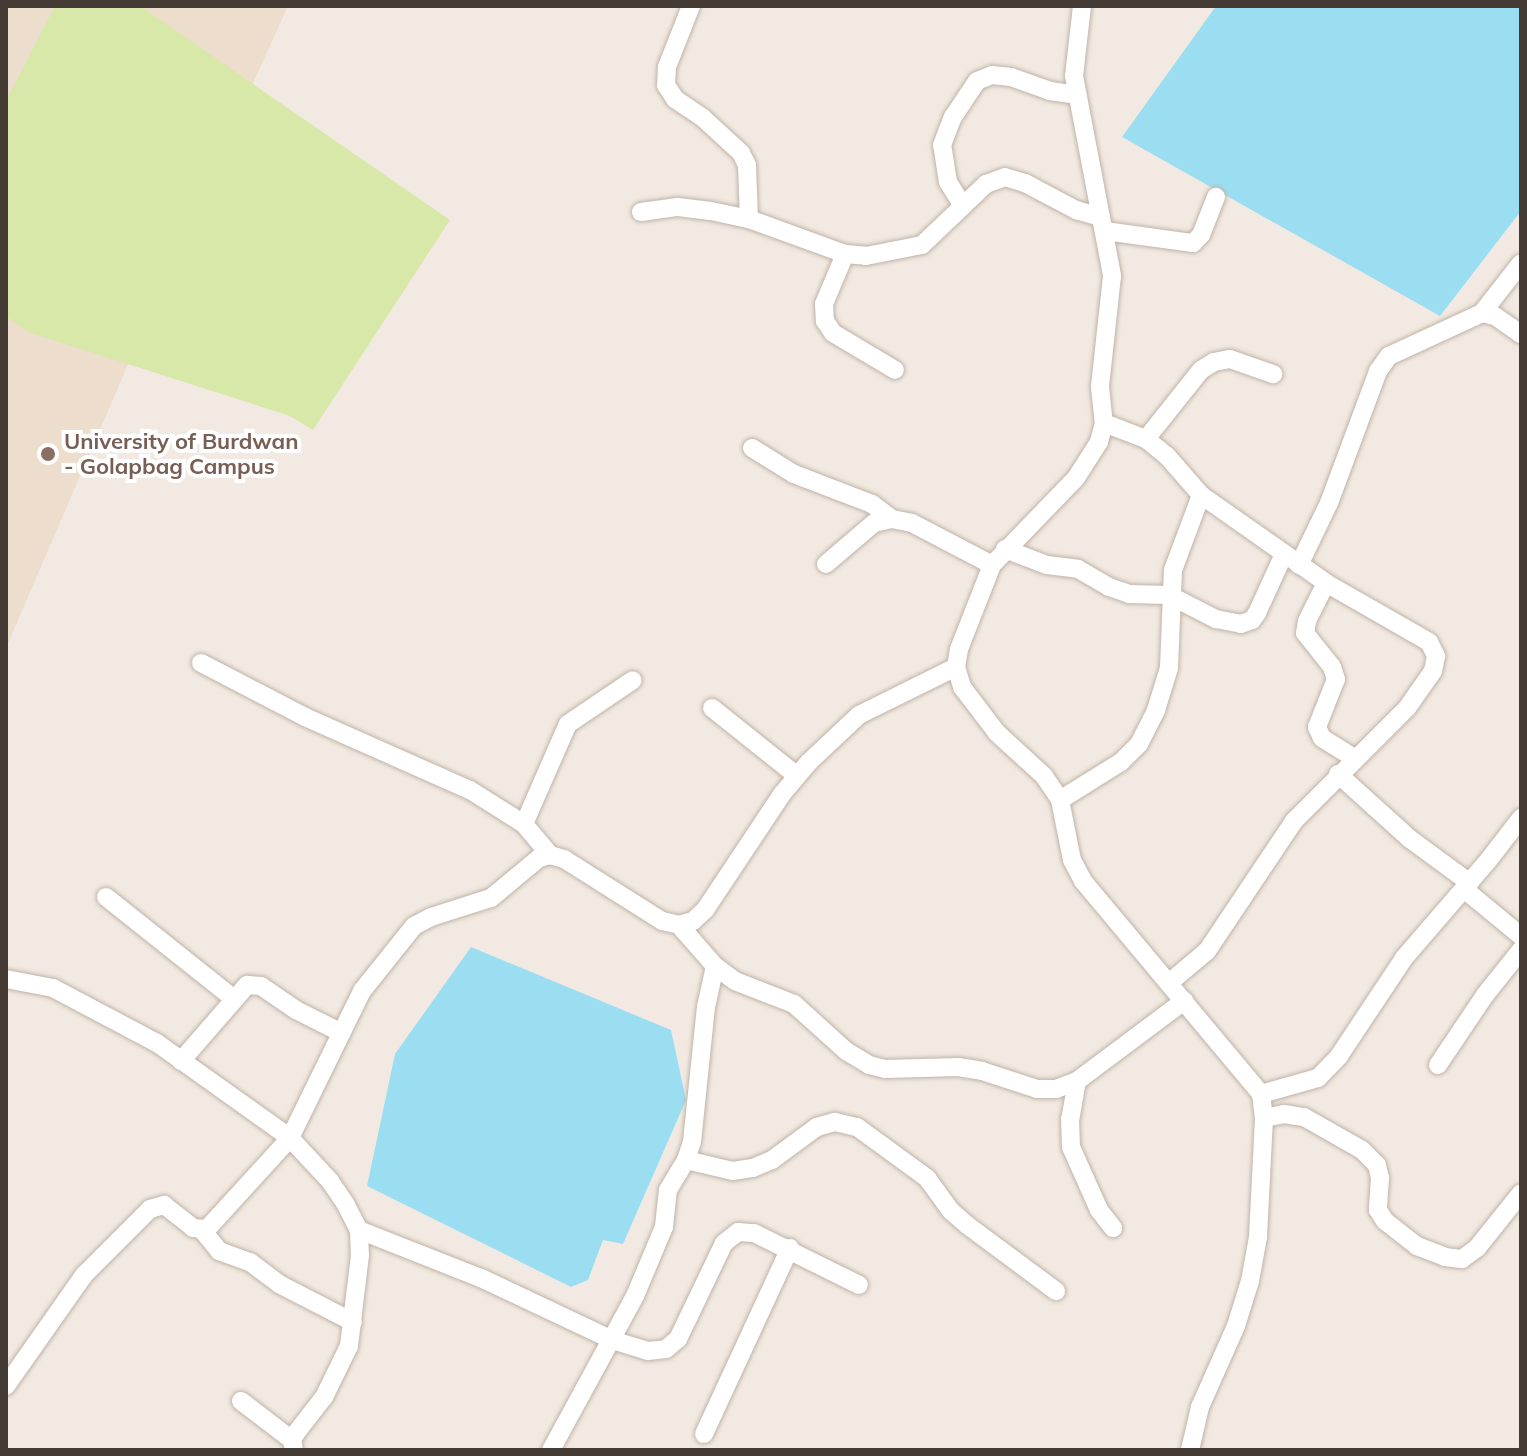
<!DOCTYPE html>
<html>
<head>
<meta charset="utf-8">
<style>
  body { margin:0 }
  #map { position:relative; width:1527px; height:1456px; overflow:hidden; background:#f2eae2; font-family:Mulish,sans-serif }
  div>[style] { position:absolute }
  .education>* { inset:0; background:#ecddcc }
  .green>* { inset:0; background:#d7e8a9 }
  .water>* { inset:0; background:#9cdef1 }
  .roads { filter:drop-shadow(0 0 2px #c0b3a8) drop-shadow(0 0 2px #c0b3a8) }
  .minor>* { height:18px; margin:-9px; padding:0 9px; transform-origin:9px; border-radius:9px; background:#fff }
  .dots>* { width:22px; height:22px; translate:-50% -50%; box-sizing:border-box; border:4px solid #fff; border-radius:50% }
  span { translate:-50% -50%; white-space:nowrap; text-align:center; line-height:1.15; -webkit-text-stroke:8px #fff; paint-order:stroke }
  .education-label { font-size:22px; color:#785e54; font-weight:700 }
  .left { translate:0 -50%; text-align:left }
  .frame { position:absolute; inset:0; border:8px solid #433a33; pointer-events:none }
</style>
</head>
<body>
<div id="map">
  <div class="education">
    <i style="clip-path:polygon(6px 6px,288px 6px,173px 260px,6px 648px)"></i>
  </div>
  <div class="green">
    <i style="clip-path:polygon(55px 6px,140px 6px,450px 220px,313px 430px,290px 416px,28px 332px,6px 316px,6px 101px)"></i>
  </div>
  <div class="water">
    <i style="clip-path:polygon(1216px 6px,1521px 6px,1521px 211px,1440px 316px,1122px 137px)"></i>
    <i style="clip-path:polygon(471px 947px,671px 1030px,686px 1100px,623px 1244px,603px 1240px,588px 1280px,571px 1287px,367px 1186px,395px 1054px)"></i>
  </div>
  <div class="roads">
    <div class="minor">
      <i style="left:691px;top:6px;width:66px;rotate:111.5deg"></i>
      <i style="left:667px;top:67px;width:18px;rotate:93deg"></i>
      <i style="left:666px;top:85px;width:17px;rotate:57deg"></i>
      <i style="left:675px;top:99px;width:34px;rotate:34deg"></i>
      <i style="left:703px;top:118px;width:52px;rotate:42.6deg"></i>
      <i style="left:741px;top:153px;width:13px;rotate:63deg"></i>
      <i style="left:747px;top:165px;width:54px;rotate:87.9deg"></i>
      <i style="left:1082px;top:6px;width:70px;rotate:96.5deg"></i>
      <i style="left:1074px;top:76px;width:204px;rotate:79.2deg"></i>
      <i style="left:1112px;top:276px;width:112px;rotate:96.2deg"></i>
      <i style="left:1100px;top:387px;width:36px;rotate:84deg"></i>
      <i style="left:1104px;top:423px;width:20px;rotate:105deg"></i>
      <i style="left:1099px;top:442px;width:43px;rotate:122.6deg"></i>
      <i style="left:1076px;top:478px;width:121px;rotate:134deg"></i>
      <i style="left:992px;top:565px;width:90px;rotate:111.4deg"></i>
      <i style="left:959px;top:649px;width:18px;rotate:99deg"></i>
      <i style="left:956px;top:667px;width:21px;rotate:73deg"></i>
      <i style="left:962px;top:687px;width:58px;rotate:52.7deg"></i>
      <i style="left:997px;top:733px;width:64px;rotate:42.5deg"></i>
      <i style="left:1044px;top:776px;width:29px;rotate:56deg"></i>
      <i style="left:1060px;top:800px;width:61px;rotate:78.7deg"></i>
      <i style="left:1072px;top:860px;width:24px;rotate:62deg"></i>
      <i style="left:1083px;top:881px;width:278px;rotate:50.1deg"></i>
      <i style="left:1261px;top:1094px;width:24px;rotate:83deg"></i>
      <i style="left:1264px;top:1118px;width:119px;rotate:92.9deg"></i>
      <i style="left:1258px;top:1237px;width:45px;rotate:100.3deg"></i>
      <i style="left:1250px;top:1281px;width:47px;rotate:107.3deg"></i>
      <i style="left:1236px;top:1326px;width:89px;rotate:114deg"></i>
      <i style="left:1200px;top:1407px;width:44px;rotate:103.1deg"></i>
      <i style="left:963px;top:206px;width:28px;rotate:-122deg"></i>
      <i style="left:948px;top:182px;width:37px;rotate:-99deg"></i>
      <i style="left:942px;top:145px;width:30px;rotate:-69deg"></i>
      <i style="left:953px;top:117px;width:43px;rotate:-56.3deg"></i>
      <i style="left:977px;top:81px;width:16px;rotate:-22deg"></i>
      <i style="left:992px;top:75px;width:19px;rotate:6deg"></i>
      <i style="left:1011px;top:77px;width:41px;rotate:19.7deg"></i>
      <i style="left:1050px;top:91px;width:27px;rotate:8deg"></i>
      <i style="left:641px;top:212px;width:37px;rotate:-8deg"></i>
      <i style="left:678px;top:207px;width:33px;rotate:7deg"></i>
      <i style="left:711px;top:211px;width:39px;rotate:12deg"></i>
      <i style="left:749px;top:219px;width:102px;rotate:20deg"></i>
      <i style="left:845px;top:254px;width:21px;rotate:5deg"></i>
      <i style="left:866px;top:256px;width:57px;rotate:-11.1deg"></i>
      <i style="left:922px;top:245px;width:88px;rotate:-43.6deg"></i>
      <i style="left:986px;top:184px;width:20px;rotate:-20deg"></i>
      <i style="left:1005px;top:177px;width:21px;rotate:17deg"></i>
      <i style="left:1025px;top:183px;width:58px;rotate:27.9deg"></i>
      <i style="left:1076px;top:210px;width:26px;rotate:16deg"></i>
      <i style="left:1105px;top:231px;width:89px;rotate:7.8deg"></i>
      <i style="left:1193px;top:243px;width:11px;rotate:-45deg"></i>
      <i style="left:1201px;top:235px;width:41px;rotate:-68.5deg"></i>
      <i style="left:845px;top:254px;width:54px;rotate:112.8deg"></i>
      <i style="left:824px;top:304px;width:17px;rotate:87deg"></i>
      <i style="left:825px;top:321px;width:14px;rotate:56deg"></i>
      <i style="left:833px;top:333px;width:72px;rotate:30.8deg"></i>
      <i style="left:1482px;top:313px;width:63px;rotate:-52deg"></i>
      <i style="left:1104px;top:423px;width:45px;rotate:20.9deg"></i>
      <i style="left:1146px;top:439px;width:27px;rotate:39deg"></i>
      <i style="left:1167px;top:456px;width:52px;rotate:48.9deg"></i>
      <i style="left:1201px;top:495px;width:153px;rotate:35.1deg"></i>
      <i style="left:1326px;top:583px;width:119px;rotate:29.8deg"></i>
      <i style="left:1429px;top:642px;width:16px;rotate:63deg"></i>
      <i style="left:1436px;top:656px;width:15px;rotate:101deg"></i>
      <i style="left:1433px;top:671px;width:45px;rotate:125.1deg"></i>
      <i style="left:1407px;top:708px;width:160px;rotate:135deg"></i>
      <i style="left:1294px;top:821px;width:156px;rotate:123.8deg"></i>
      <i style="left:1207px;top:951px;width:50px;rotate:139.9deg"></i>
      <i style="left:1146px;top:439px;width:88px;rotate:-51.4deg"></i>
      <i style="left:1201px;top:370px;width:15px;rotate:-32deg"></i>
      <i style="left:1214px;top:362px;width:16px;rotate:-11deg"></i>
      <i style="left:1230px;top:359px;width:46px;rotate:19.2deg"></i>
      <i style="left:752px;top:448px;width:49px;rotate:31.8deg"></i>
      <i style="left:794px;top:474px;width:84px;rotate:21deg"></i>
      <i style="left:872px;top:504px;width:25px;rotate:37deg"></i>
      <i style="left:1005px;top:549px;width:45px;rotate:20.9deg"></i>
      <i style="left:1047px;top:565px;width:31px;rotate:7deg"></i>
      <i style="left:1078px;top:569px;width:36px;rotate:30deg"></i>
      <i style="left:1109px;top:587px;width:21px;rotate:19deg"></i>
      <i style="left:1129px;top:594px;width:40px;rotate:1.4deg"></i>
      <i style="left:1169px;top:595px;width:53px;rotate:27.1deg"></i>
      <i style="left:1216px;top:619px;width:25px;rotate:11deg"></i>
      <i style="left:1241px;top:624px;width:12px;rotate:-20deg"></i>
      <i style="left:1252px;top:620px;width:9px;rotate:-54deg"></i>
      <i style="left:1257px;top:613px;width:65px;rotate:-65.4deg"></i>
      <i style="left:826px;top:564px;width:63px;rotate:-40.5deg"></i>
      <i style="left:874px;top:523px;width:18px;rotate:-13deg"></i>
      <i style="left:892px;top:519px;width:20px;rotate:11deg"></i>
      <i style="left:912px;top:523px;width:90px;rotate:27.7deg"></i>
      <i style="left:1299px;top:565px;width:69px;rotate:-64.2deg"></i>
      <i style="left:1329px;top:503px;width:141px;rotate:-69.6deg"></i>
      <i style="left:1378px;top:371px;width:19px;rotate:-54deg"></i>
      <i style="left:1389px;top:356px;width:102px;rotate:-24.8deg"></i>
      <i style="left:1482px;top:313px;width:13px;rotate:13deg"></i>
      <i style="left:1495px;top:316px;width:32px;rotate:35deg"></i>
      <i style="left:1326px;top:583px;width:42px;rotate:116.6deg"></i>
      <i style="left:1307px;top:621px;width:12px;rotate:99deg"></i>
      <i style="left:1305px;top:633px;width:43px;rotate:51.5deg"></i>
      <i style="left:1332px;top:667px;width:13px;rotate:72deg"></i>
      <i style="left:1336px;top:679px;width:52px;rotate:111.6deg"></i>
      <i style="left:1317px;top:727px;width:12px;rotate:66deg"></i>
      <i style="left:1322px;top:738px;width:38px;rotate:32deg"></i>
      <i style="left:201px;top:663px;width:117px;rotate:27.4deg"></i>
      <i style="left:305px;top:717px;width:180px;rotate:23.9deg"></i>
      <i style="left:470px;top:790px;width:64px;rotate:32.2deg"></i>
      <i style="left:524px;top:824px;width:40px;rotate:50deg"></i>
      <i style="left:712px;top:708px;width:107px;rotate:38.6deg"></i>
      <i style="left:1338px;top:774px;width:97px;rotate:42.1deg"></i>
      <i style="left:1410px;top:839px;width:74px;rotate:36.3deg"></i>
      <i style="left:1060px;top:800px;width:72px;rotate:-31.9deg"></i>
      <i style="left:1121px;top:762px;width:25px;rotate:-45deg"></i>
      <i style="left:1139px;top:744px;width:38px;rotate:-63deg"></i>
      <i style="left:1156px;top:710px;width:44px;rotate:-72.8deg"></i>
      <i style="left:1169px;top:668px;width:98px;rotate:-87.7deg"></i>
      <i style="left:1173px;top:570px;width:80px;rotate:-69.5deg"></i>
      <i style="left:524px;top:824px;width:109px;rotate:-66.3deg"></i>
      <i style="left:568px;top:724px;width:78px;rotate:-34.1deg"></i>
      <i style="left:1464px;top:889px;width:74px;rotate:39.5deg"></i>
      <i style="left:106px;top:897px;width:162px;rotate:38.5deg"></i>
      <i style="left:679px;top:925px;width:55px;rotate:48.7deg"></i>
      <i style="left:715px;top:966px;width:25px;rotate:37deg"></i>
      <i style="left:735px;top:981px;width:63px;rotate:21.3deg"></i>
      <i style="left:794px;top:1004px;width:70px;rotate:42.1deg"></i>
      <i style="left:846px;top:1051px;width:27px;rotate:31deg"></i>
      <i style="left:869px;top:1065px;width:16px;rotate:14deg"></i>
      <i style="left:885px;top:1069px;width:73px;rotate:-1.6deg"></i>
      <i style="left:958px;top:1067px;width:24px;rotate:9deg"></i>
      <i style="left:982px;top:1071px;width:58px;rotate:18.1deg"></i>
      <i style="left:1037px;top:1089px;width:19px"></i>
      <i style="left:1056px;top:1089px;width:22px;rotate:-21deg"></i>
      <i style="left:1077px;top:1081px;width:134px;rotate:-36.8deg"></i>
      <i style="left:6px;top:979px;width:48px;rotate:10.8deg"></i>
      <i style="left:53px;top:988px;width:118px;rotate:27.9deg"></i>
      <i style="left:157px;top:1043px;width:163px;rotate:35.5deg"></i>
      <i style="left:290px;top:1138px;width:59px;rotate:47.1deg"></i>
      <i style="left:330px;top:1181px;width:29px;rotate:56deg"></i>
      <i style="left:346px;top:1205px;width:28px;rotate:63deg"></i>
      <i style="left:359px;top:1230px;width:25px;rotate:88deg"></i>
      <i style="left:360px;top:1255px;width:92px;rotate:96.9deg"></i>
      <i style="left:349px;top:1346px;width:57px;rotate:116.1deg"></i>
      <i style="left:324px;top:1397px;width:46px;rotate:127.9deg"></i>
      <i style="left:296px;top:1433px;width:8px;rotate:120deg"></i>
      <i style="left:292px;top:1440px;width:10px;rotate:79deg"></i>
      <i style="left:181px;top:1061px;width:101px;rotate:-49deg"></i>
      <i style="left:247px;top:985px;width:14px;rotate:4deg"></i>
      <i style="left:261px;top:986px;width:42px;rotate:34.4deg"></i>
      <i style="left:296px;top:1010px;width:51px;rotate:26.6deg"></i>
      <i style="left:1438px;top:1065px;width:84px;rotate:-56.1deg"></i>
      <i style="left:1485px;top:995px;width:58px;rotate:-51.3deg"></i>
      <i style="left:1077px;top:1081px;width:39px;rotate:100deg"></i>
      <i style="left:1070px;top:1119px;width:28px;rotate:88deg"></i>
      <i style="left:1071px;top:1147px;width:69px;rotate:66deg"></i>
      <i style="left:1099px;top:1210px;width:23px;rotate:52deg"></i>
      <i style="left:1261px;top:1094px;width:59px;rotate:-15.7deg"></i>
      <i style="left:1318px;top:1078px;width:30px;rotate:-46deg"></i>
      <i style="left:1339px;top:1056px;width:118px;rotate:-56.4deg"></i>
      <i style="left:1404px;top:958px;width:127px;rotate:-49.2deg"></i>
      <i style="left:1487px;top:862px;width:56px;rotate:-52.3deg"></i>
      <i style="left:1264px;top:1118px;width:20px;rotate:-11deg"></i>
      <i style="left:1284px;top:1114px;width:20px;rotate:9deg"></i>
      <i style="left:1304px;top:1117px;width:67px;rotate:29.6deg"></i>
      <i style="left:1362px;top:1150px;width:21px;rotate:45deg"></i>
      <i style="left:1377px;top:1165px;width:13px;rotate:77deg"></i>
      <i style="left:1380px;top:1178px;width:32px;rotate:94deg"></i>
      <i style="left:1378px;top:1210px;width:13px;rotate:58deg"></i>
      <i style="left:1385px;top:1221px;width:41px;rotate:38deg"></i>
      <i style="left:1417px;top:1246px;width:30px;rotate:21deg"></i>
      <i style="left:1445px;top:1257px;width:17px;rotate:7deg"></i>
      <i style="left:1462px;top:1259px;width:19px;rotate:-36deg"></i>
      <i style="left:1477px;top:1248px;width:70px;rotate:-51.3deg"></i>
      <i style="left:686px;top:1160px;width:48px;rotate:13.2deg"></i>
      <i style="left:733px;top:1171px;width:20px;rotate:-9deg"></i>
      <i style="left:753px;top:1168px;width:21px;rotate:-23deg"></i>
      <i style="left:772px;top:1160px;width:56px;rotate:-36.3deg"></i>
      <i style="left:817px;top:1127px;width:19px;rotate:-16deg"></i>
      <i style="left:835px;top:1122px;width:23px;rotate:13deg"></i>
      <i style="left:857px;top:1127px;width:87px;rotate:36.1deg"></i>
      <i style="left:927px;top:1178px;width:41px;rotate:54deg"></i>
      <i style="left:951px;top:1211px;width:21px;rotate:41deg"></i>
      <i style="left:967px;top:1225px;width:111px;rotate:36.6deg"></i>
      <i style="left:359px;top:1230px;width:131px;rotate:21.5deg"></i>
      <i style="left:481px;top:1278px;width:145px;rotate:25.3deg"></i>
      <i style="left:612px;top:1340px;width:38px;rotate:17deg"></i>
      <i style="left:648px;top:1351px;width:18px;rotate:-6deg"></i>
      <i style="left:666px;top:1349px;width:16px;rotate:-40deg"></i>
      <i style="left:678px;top:1339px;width:106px;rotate:-64.4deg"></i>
      <i style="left:724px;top:1243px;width:18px;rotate:-38deg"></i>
      <i style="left:738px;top:1232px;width:16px;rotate:4deg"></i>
      <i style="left:754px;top:1233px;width:117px;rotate:26.3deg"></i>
      <i style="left:203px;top:1231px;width:26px;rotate:51deg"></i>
      <i style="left:219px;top:1251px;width:33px;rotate:20deg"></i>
      <i style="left:250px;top:1262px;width:36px;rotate:37deg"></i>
      <i style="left:279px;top:1284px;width:83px;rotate:27.2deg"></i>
      <i style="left:6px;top:1386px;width:136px;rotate:-54.9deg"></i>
      <i style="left:84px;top:1275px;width:93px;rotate:-45deg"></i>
      <i style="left:150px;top:1209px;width:15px;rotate:-16deg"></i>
      <i style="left:164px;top:1205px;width:37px;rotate:38deg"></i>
      <i style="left:193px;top:1228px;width:14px;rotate:4deg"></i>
      <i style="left:207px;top:1229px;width:123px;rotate:-47.6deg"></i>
      <i style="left:290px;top:1138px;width:164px;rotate:-63.9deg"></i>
      <i style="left:362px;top:991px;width:83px;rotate:-51.3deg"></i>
      <i style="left:414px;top:926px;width:19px;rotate:-28deg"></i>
      <i style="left:431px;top:917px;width:63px;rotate:-17.6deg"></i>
      <i style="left:491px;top:898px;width:62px;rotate:-39.8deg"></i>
      <i style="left:539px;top:858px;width:11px;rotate:-15deg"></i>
      <i style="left:550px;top:855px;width:15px;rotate:16deg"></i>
      <i style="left:564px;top:859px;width:116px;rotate:32.3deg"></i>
      <i style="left:662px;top:921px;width:17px;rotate:13deg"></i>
      <i style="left:679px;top:925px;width:15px;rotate:-16deg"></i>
      <i style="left:693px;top:921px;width:16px;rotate:-43deg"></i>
      <i style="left:705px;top:910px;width:139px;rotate:-56.4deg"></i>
      <i style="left:782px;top:794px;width:42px;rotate:-49.8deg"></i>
      <i style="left:809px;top:762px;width:69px;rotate:-43.2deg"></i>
      <i style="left:859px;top:715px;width:108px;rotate:-26.3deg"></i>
      <i style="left:241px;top:1401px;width:64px;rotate:37.4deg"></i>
      <i style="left:704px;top:1434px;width:205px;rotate:-65.2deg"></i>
      <i style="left:551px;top:1450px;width:175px;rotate:-61.4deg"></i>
      <i style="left:635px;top:1296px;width:75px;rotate:-67.2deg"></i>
      <i style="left:664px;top:1227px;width:37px;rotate:-84deg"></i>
      <i style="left:668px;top:1190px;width:35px;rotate:-59deg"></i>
      <i style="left:686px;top:1160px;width:19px;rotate:-72deg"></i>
      <i style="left:692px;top:1142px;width:136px;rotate:-84.1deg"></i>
      <i style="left:706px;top:1007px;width:42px;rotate:-77.6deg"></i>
    </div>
  </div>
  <div class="dots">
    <i style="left:48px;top:454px;background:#8d6e63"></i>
  </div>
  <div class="education-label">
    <span class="left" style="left:64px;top:454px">University of Burdwan<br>- Golapbag Campus</span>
  </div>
  <div class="frame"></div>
</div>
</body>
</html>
